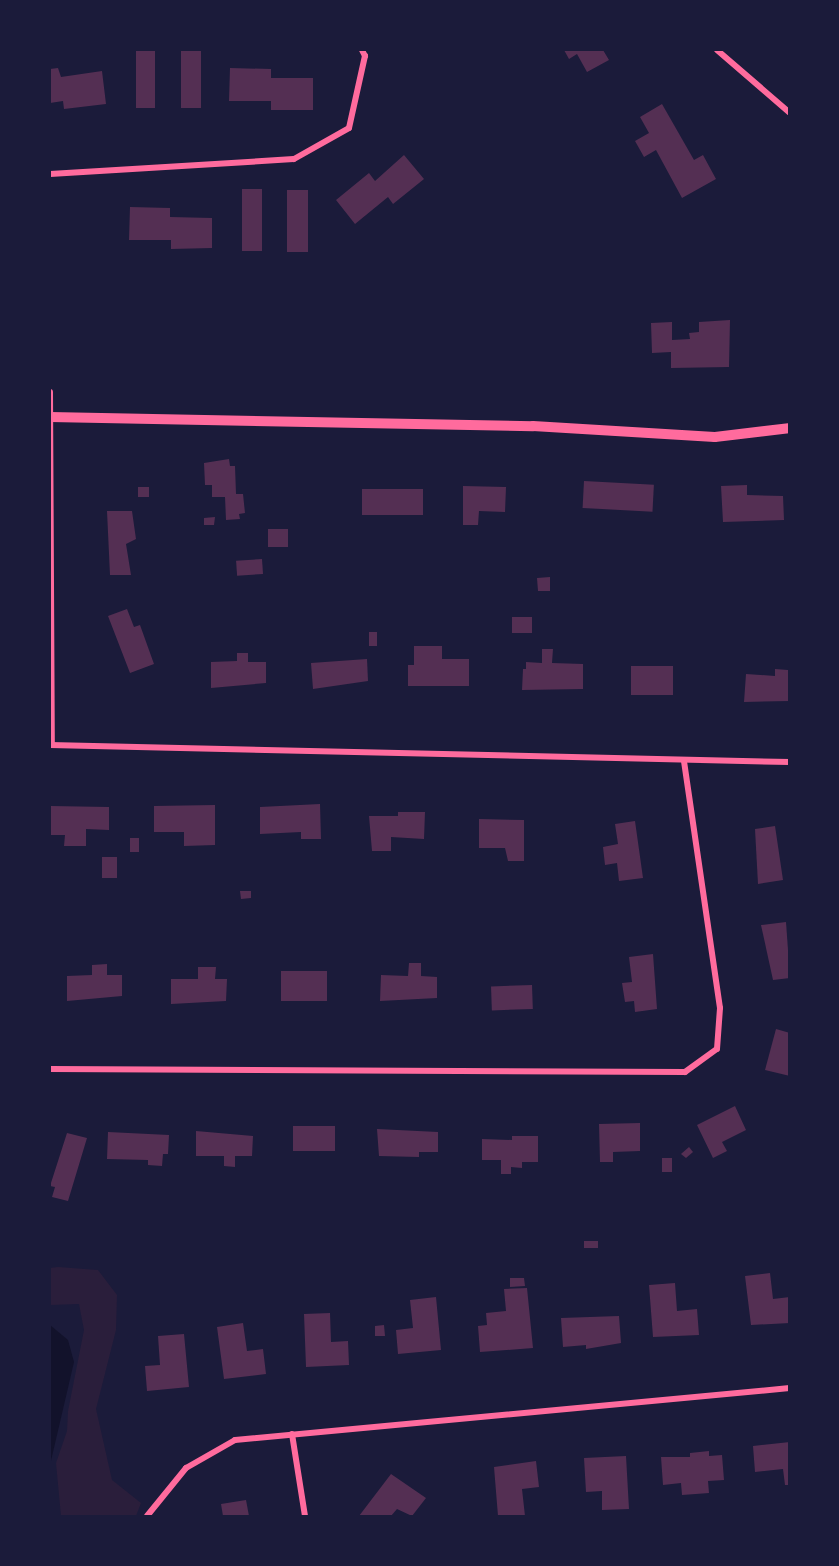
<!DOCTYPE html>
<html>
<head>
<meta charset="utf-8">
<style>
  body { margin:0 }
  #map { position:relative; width:839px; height:1566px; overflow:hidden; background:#1b1b3a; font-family:Helvetica,sans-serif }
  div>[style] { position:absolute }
  .green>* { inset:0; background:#2a1e3b }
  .water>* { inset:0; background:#12122b }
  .building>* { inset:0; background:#542f53; transform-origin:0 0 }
  .minor>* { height:6px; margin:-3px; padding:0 3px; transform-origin:3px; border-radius:3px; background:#ff6b9d }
  .tertiary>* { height:10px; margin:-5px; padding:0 5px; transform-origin:5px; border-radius:5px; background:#ff6b9d }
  span { translate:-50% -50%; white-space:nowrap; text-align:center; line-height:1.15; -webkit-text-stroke:4.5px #1b1b3a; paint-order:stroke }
  .frame { position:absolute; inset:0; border:51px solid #1b1b3a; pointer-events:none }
</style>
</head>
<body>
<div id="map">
  <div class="green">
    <i style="clip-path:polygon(58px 1267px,98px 1270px,117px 1295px,116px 1330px,96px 1409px,112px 1480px,141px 1503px,136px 1516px,61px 1516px,56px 1463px,67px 1431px,68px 1411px,84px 1330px,79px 1304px,50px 1305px,50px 1268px)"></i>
  </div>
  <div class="water">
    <i style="clip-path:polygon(50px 1325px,68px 1340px,74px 1362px,50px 1465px)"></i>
  </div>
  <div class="building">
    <i style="left:136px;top:50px;width:19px;height:58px"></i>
    <i style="left:181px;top:50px;width:20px;height:58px"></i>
    <i style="clip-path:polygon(564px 50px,603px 50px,609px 60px,587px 72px,577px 54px,569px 59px)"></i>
    <i style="clip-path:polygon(58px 68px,61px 77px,102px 71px,106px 104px,64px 109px,63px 101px,50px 103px,50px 69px)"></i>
    <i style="clip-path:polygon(230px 68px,271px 69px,271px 78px,313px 78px,313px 110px,271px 110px,271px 101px,229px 101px)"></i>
    <i style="clip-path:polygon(662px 104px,694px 160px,703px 155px,716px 179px,682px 198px,656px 150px,644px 157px,635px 141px,649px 133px,640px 117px)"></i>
    <i style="clip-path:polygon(404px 155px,424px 179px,393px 204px,388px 197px,355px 224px,336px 200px,369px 173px,375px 181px)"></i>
    <i style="left:242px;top:189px;width:20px;height:62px"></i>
    <i style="left:287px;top:190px;width:21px;height:62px"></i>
    <i style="clip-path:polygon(130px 207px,170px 208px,170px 217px,212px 218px,212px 248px,171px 249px,171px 240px,129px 240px)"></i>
    <i style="clip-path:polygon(730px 320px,729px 367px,671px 368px,671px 352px,652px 353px,651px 323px,672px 322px,672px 340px,690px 339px,689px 333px,699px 332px,699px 322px)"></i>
    <i style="clip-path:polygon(229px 459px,230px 466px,235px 466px,236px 494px,243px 494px,245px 513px,239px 514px,240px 519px,226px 520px,225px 497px,212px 497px,212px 485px,205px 485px,204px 463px)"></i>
    <i style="left:584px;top:481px;width:70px;height:27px;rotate:3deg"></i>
    <i style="clip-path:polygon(747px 485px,747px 495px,783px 496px,784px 520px,723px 522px,721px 486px)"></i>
    <i style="clip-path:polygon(463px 486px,506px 487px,505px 512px,479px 511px,478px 525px,463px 525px)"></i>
    <i style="left:138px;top:487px;width:11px;height:10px"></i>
    <i style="left:362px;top:489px;width:61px;height:26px"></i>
    <i style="clip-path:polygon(107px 511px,132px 511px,136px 539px,126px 544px,131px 575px,110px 575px)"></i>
    <i style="clip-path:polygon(215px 517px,214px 525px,204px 525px,204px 518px)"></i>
    <i style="left:288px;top:529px;width:18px;height:20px;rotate:90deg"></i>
    <i style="left:262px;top:559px;width:15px;height:26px;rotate:86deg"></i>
    <i style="clip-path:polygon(550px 577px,550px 591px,538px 591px,537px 578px)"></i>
    <i style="clip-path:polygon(127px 609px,134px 627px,140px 625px,154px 664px,130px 673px,108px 616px)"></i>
    <i style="left:512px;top:617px;width:20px;height:16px"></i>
    <i style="left:369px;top:632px;width:8px;height:14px"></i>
    <i style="clip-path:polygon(414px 646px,442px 646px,442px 659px,469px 659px,469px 686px,408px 686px,408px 665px,414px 665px)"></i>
    <i style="clip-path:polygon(542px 649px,553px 649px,552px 663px,583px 664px,583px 689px,522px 690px,523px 669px,526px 669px,526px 662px,542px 663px)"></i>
    <i style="clip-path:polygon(237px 653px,248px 653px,248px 662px,266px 662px,266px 683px,211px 688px,211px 662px,237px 661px)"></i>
    <i style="clip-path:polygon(367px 659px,368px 681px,313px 689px,311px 663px)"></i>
    <i style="left:631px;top:666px;width:42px;height:29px"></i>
    <i style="clip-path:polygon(775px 669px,788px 670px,790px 701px,744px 702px,746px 674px,775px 676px)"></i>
    <i style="clip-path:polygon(320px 804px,321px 839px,301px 839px,301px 832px,260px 834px,260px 807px)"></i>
    <i style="clip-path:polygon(215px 805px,215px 845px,184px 846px,184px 832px,154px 832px,154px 806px)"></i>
    <i style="clip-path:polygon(50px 806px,109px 807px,109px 830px,86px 829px,86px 846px,64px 846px,65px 835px,50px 835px)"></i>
    <i style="clip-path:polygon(398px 812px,425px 812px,424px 839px,391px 837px,391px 851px,372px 851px,369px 816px,398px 816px)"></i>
    <i style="clip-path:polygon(479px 819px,524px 820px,524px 861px,508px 861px,505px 848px,479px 848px)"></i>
    <i style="clip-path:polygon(635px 821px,643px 878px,619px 881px,617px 863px,605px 865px,603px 847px,618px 844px,615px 824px)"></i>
    <i style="clip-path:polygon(775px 826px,783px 880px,758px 884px,755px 829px)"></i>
    <i style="left:130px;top:838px;width:9px;height:14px"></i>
    <i style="left:102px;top:857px;width:15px;height:21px"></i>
    <i style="clip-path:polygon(240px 891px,251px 891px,251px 898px,241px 899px)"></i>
    <i style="clip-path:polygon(786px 922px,790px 978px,773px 980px,761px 925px)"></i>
    <i style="clip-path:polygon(653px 954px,657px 1009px,635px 1012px,634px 1001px,625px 1002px,622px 983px,632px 982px,629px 957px)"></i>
    <i style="clip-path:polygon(409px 963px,421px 963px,421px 976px,437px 977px,437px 998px,380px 1001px,381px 975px,408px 976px)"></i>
    <i style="clip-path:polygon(107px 964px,107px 975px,122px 975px,122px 996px,67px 1001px,67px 976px,92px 975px,92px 965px)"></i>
    <i style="clip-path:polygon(198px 967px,216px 967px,215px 979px,227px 979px,226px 1001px,171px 1004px,171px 979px,198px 979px)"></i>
    <i style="left:327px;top:971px;width:30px;height:46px;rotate:90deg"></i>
    <i style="left:532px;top:985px;width:24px;height:41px;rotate:88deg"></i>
    <i style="clip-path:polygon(776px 1029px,790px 1033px,790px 1076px,765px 1070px)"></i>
    <i style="clip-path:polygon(735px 1106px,746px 1130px,722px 1142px,727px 1151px,713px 1158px,697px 1125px)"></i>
    <i style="clip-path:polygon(640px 1123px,640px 1151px,613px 1152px,613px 1162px,600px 1162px,599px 1124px)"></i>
    <i style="left:293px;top:1126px;width:42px;height:25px"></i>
    <i style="clip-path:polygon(377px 1129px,438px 1132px,438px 1152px,419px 1152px,419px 1157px,379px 1156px)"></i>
    <i style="clip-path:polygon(196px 1131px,253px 1136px,252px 1156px,235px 1156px,235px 1167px,224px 1166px,224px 1156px,196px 1156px)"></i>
    <i style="clip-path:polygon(108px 1132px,169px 1135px,168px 1154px,163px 1154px,162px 1166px,148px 1165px,148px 1160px,107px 1159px)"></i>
    <i style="clip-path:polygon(67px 1133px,87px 1138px,68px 1201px,52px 1197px,55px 1187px,50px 1186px)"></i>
    <i style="clip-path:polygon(512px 1136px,538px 1136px,538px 1162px,522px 1162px,522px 1168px,511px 1167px,511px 1174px,501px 1174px,501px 1160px,482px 1160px,482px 1139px,512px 1140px)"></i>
    <i style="clip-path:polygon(689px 1147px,693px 1152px,686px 1158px,681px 1154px)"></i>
    <i style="left:662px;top:1158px;width:10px;height:14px"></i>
    <i style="left:584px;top:1241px;width:14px;height:7px"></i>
    <i style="clip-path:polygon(770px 1273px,773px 1299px,790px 1297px,790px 1323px,751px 1325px,745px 1276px)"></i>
    <i style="clip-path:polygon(510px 1278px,524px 1278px,525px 1286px,510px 1287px)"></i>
    <i style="clip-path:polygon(675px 1283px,677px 1311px,697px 1309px,699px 1335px,653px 1337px,649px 1285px)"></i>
    <i style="clip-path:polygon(527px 1288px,533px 1348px,480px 1352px,478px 1326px,487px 1325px,486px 1313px,506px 1311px,504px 1289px)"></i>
    <i style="clip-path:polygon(436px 1297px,441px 1350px,398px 1354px,396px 1330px,413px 1328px,410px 1300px)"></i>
    <i style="clip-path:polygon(330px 1313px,331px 1342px,348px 1341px,349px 1365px,306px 1367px,304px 1314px)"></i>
    <i style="clip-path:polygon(619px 1316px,621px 1343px,586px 1349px,586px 1345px,563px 1347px,561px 1318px)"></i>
    <i style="clip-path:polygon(243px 1323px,247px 1351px,263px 1349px,266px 1374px,224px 1379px,217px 1327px)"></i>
    <i style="clip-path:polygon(384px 1325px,385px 1336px,375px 1336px,375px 1326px)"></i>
    <i style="clip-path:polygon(184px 1334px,189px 1387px,147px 1391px,145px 1366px,160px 1365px,158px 1336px)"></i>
    <i style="clip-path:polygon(790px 1442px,790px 1485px,785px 1485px,783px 1469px,755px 1472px,753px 1446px)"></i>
    <i style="clip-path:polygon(709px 1451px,709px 1456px,722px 1455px,724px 1480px,708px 1481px,709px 1493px,682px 1495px,681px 1483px,663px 1485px,661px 1457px,690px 1457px,690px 1453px)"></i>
    <i style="clip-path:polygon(626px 1456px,629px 1509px,602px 1510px,602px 1491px,586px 1492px,584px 1458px)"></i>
    <i style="clip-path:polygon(536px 1461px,539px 1487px,522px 1489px,525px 1516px,498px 1516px,494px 1467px)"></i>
    <i style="clip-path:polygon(391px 1474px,426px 1498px,412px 1516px,397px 1509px,391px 1516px,359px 1516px)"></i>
    <i style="clip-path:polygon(246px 1500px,249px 1516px,223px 1516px,221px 1504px)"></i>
  </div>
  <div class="minor">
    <i style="left:717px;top:50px;width:96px;rotate:40.8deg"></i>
    <i style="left:50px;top:174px;width:244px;rotate:-3.5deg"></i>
    <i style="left:294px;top:159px;width:63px;rotate:-29.4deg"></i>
    <i style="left:349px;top:128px;width:74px;rotate:-77.5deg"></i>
    <i style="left:365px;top:56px;width:7px;rotate:-117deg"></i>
    <i style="left:50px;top:392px;width:353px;rotate:89.7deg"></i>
    <i style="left:50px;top:745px;width:740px;rotate:1.32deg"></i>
    <i style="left:50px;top:1069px;width:635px;rotate:0.27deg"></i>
    <i style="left:685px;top:1072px;width:39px;rotate:-36deg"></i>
    <i style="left:717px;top:1049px;width:41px;rotate:-85.8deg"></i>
    <i style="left:720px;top:1008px;width:250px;rotate:-98.3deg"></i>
    <i style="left:292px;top:1434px;width:83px;rotate:81deg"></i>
    <i style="left:147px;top:1516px;width:62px;rotate:-50.9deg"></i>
    <i style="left:186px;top:1468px;width:56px;rotate:-29.7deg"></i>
    <i style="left:235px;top:1440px;width:557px;rotate:-5.35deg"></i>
  </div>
  <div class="tertiary">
    <i style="left:50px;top:417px;width:483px;rotate:1.1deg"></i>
    <i style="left:533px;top:426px;width:182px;rotate:3.5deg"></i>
    <i style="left:715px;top:437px;width:76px;rotate:-6.8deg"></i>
  </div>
  <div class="frame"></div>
</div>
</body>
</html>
